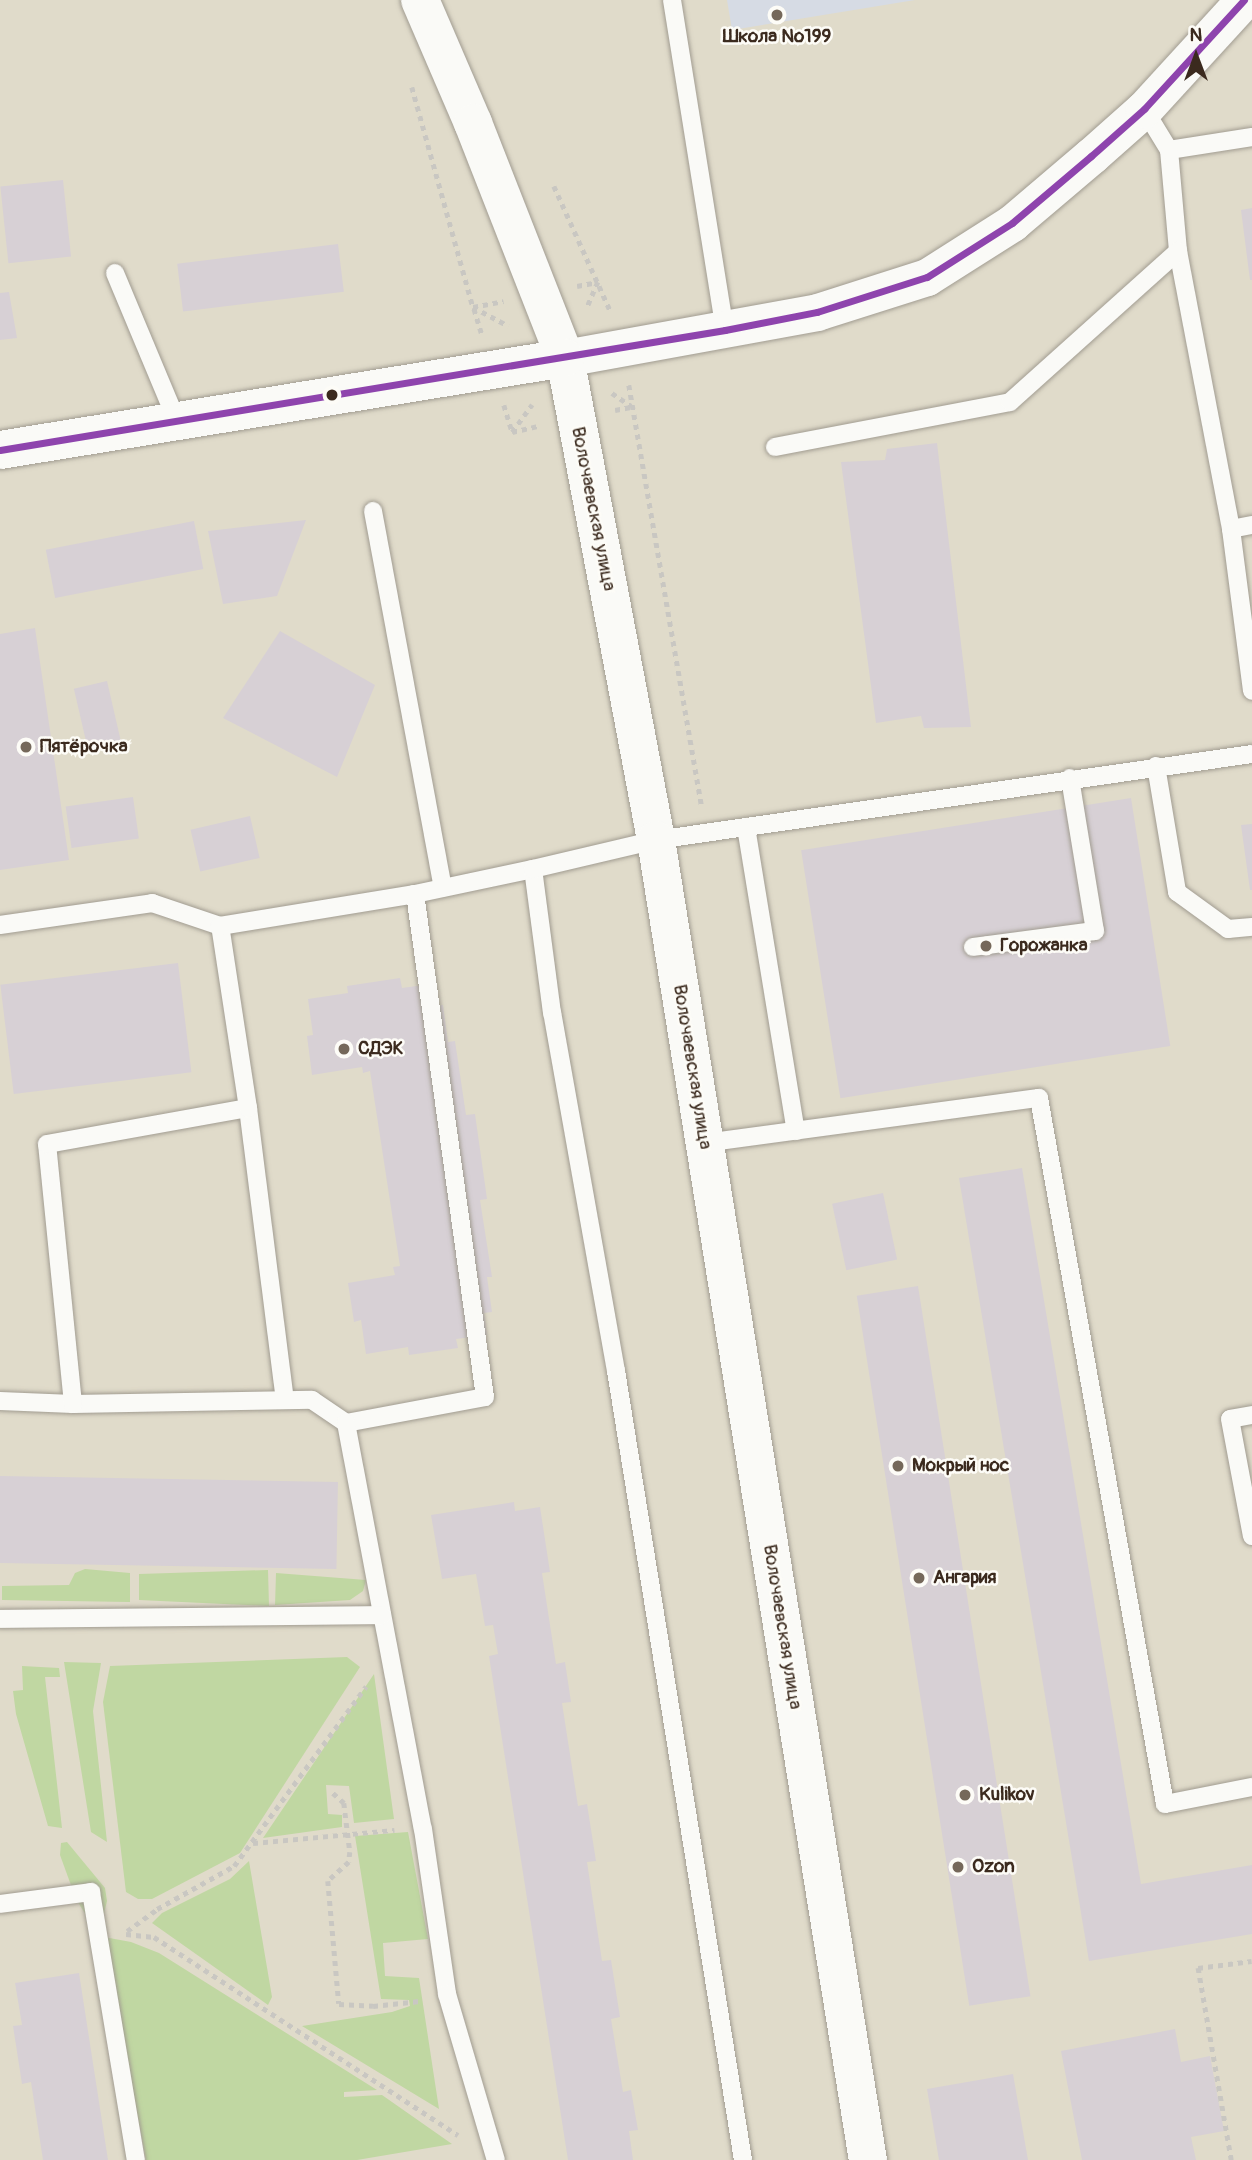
<!DOCTYPE html>
<html>
<head>
<meta charset="utf-8">
<style>
  body { margin:0 }
  #map { position:relative; width:1252px; height:2160px; overflow:hidden; background:#e0dbca; font-family:Pangolin,sans-serif }
  div>[style] { position:absolute }
  .built>* { inset:0; background:#d6dbe4 }
  .green>* { inset:0; background:#c0d7a2 }
  .building>* { inset:0; background:#d7d0d5; transform-origin:0 0 }
  .path>* { height:4.5px; margin-top:-2.25px; transform-origin:0; background:repeating-linear-gradient(90deg,#c9c7c2 0 5px,transparent 0 10px) }
  .roads { filter:drop-shadow(0 0 2px #a19c91) drop-shadow(0 0 2px #a19c91) }
  .lane>* { height:18px; margin:-9px; padding:0 9px; transform-origin:9px; border-radius:9px; background:#fafaf7 }
  .street>* { height:37px; margin:-18.5px; padding:0 18.5px; transform-origin:18.5px; border-radius:18.5px; background:#fafaf7 }
  .secondary>* { height:38px; margin:-19px; padding:0 19px; transform-origin:19px; border-radius:19px; background:#fafaf7 }
  .bus-1>* { height:7px; margin:-3.5px; padding:0 3.5px; transform-origin:3.5px; border-radius:3.5px; background:#8e44ad }
  .dots>* { width:19px; height:19px; translate:-50% -50%; box-sizing:border-box; border:4px solid #fdfcf7; border-radius:50% }
  span { translate:-50% -50%; white-space:nowrap; text-align:center; line-height:1.15; -webkit-text-stroke:5px #fdfcf7; paint-order:stroke }
  .poi-label { font-size:19px; color:#3b2a1e; font-weight:700 }
  .left { translate:0 -50%; text-align:left }
  .street-label { font-size:19px; color:#3b2a1e }
  .north { position:absolute; left:1161px; top:21px; width:70px; height:70px; -webkit-text-stroke:5px #fdfcf7; paint-order:stroke; rotate:0deg; font-size:19px; font-weight:700; line-height:28px; text-align:center; color:#3b2a1e }
  .north::after { content:''; display:block; margin:auto; width:24px; height:32px; background:#3b2a1e; clip-path:polygon(50% 0,100% 100%,50% 72%,0 100%) }
</style>
</head>
<body>
<div id="map">
  <div class="built">
    <i style="clip-path:polygon(727px 0,915px 0,732px 30px)"></i>
  </div>
  <div class="green">
    <i style="clip-path:polygon(85px 1569px,130px 1573px,130px 1602px,2px 1600px,2px 1586px,69px 1585px,75px 1573px)"></i>
    <i style="clip-path:polygon(268px 1570px,269px 1606px,139px 1600px,139px 1574px)"></i>
    <i style="clip-path:polygon(276px 1573px,366px 1580px,363px 1591px,350px 1600px,275px 1605px)"></i>
    <i style="clip-path:polygon(347px 1657px,360px 1667px,240px 1853px,152px 1899px,138px 1899px,126px 1892px,103px 1702px,110px 1666px)"></i>
    <i style="clip-path:polygon(64px 1662px,101px 1663px,93px 1711px,107px 1842px,91px 1832px)"></i>
    <i style="clip-path:polygon(22px 1666px,59px 1668px,60px 1677px,45px 1677px,62px 1828px,48px 1826px,16px 1714px,13px 1691px,23px 1690px)"></i>
    <i style="clip-path:polygon(374px 1674px,394px 1819px,354px 1823px,349px 1786px,326px 1785px,328px 1814px,342px 1815px,342px 1827px,263px 1838px)"></i>
    <i style="clip-path:polygon(408px 1832px,428px 1939px,383px 1943px,385px 1976px,419px 1978px,439px 2109px,302px 2026px,392px 2012px,410px 2006px,409px 2000px,381px 1999px,355px 1836px)"></i>
    <i style="clip-path:polygon(67px 1842px,105px 1888px,107px 1901px,103px 1918px,89px 1920px,76px 1899px,60px 1855px,61px 1843px)"></i>
    <i style="clip-path:polygon(249px 1861px,272px 1997px,268px 2005px,152px 1923px,162px 1913px,230px 1879px)"></i>
    <i style="clip-path:polygon(104px 1937px,131px 1942px,159px 1953px,377px 2090px,344px 2092px,344px 2097px,382px 2095px,452px 2144px,357px 2160px,146px 2160px)"></i>
  </div>
  <div class="building">
    <i style="left:63px;top:180px;width:77px;height:63px;rotate:84deg"></i>
    <i style="clip-path:polygon(1252px 208px,1252px 280px,1250px 280px,1241px 210px)"></i>
    <i style="left:338px;top:244px;width:48px;height:162px;rotate:83deg"></i>
    <i style="clip-path:polygon(9px 292px,17px 338px,0 340px,0 293px)"></i>
    <i style="clip-path:polygon(937px 443px,971px 727px,924px 728px,921px 716px,876px 723px,841px 462px,885px 460px,887px 449px)"></i>
    <i style="clip-path:polygon(306px 520px,277px 596px,223px 604px,208px 531px)"></i>
    <i style="left:194px;top:521px;width:49px;height:151px;rotate:79deg"></i>
    <i style="clip-path:polygon(35px 628px,69px 860px,0 870px,0 634px)"></i>
    <i style="clip-path:polygon(280px 631px,375px 685px,337px 777px,223px 718px)"></i>
    <i style="left:107px;top:681px;width:63px;height:34px;rotate:77deg"></i>
    <i style="left:133px;top:797px;width:42px;height:68px;rotate:82deg"></i>
    <i style="left:1131px;top:798px;width:251px;height:334px;rotate:81deg"></i>
    <i style="left:250px;top:816px;width:43px;height:61px;rotate:77deg"></i>
    <i style="clip-path:polygon(1252px 824px,1252px 890px,1250px 890px,1241px 825px)"></i>
    <i style="left:178px;top:963px;width:110px;height:179px;rotate:83deg"></i>
    <i style="clip-path:polygon(400px 978px,402px 988px,431px 984px,434px 1006px,443px 1005px,448px 1042px,455px 1041px,466px 1115px,475px 1114px,487px 1199px,480px 1200px,492px 1277px,487px 1277px,492px 1312px,484px 1313px,487px 1335px,456px 1339px,458px 1348px,409px 1355px,408px 1347px,366px 1354px,361px 1320px,354px 1322px,348px 1283px,395px 1275px,393px 1267px,400px 1266px,370px 1071px,363px 1073px,362px 1067px,312px 1075px,307px 1036px,313px 1035px,308px 999px,348px 993px,347px 986px)"></i>
    <i style="clip-path:polygon(1022px 1168px,1141px 1884px,1252px 1865px,1252px 1934px,1089px 1961px,959px 1178px)"></i>
    <i style="left:883px;top:1193px;width:68px;height:52px;rotate:78deg"></i>
    <i style="left:918px;top:1286px;width:719px;height:62px;rotate:81deg"></i>
    <i style="left:0;top:1476px;width:338px;height:87px;rotate:1deg"></i>
    <i style="clip-path:polygon(514px 1502px,515px 1511px,540px 1507px,550px 1572px,542px 1573px,556px 1664px,565px 1662px,571px 1702px,562px 1703px,578px 1806px,587px 1804px,596px 1861px,587px 1862px,602px 1961px,611px 1960px,620px 2017px,611px 2019px,623px 2092px,631px 2090px,638px 2130px,629px 2131px,633px 2160px,568px 2160px,489px 1656px,498px 1654px,493px 1625px,485px 1626px,476px 1574px,442px 1579px,431px 1515px)"></i>
    <i style="clip-path:polygon(79px 1973px,108px 2160px,43px 2160px,31px 2082px,22px 2084px,13px 2026px,22px 2025px,15px 1983px)"></i>
    <i style="clip-path:polygon(1175px 2029px,1181px 2062px,1210px 2056px,1224px 2131px,1191px 2137px,1196px 2160px,1082px 2160px,1061px 2051px)"></i>
    <i style="clip-path:polygon(1013px 2074px,1028px 2160px,939px 2160px,927px 2089px)"></i>
  </div>
  <div class="path">
    <i style="left:412px;top:87px;width:228px;rotate:74.5deg"></i>
    <i style="left:473px;top:307px;width:40px;rotate:28deg"></i>
    <i style="left:554px;top:186px;width:138px;rotate:65.7deg"></i>
    <i style="left:577px;top:286px;width:21px;rotate:-11deg"></i>
    <i style="left:598px;top:282px;width:26px;rotate:113deg"></i>
    <i style="left:481px;top:333px;width:27px;rotate:-107deg"></i>
    <i style="left:473px;top:307px;width:31px;rotate:-11deg"></i>
    <i style="left:629px;top:385px;width:428px;rotate:80.2deg"></i>
    <i style="left:612px;top:393px;width:23px;rotate:34deg"></i>
    <i style="left:504px;top:405px;width:28px;rotate:73deg"></i>
    <i style="left:512px;top:432px;width:27px;rotate:-13deg"></i>
    <i style="left:615px;top:410px;width:16px;rotate:-11deg"></i>
    <i style="left:512px;top:432px;width:34px;rotate:-54deg"></i>
    <i style="left:333px;top:1793px;width:15px;rotate:42deg"></i>
    <i style="left:344px;top:1803px;width:49px;rotate:83deg"></i>
    <i style="left:350px;top:1852px;width:10px;rotate:96deg"></i>
    <i style="left:349px;top:1862px;width:28px;rotate:138deg"></i>
    <i style="left:328px;top:1881px;width:123px;rotate:84.9deg"></i>
    <i style="left:339px;top:2004px;width:34px;rotate:3deg"></i>
    <i style="left:373px;top:2006px;width:47px;rotate:-6.1deg"></i>
    <i style="left:253px;top:1843px;width:142px;rotate:-5.3deg"></i>
    <i style="left:127px;top:1931px;width:37px;rotate:-36deg"></i>
    <i style="left:157px;top:1909px;width:88px;rotate:-29.2deg"></i>
    <i style="left:234px;top:1866px;width:223px;rotate:-53.7deg"></i>
    <i style="left:126px;top:1934px;width:28px;rotate:6deg"></i>
    <i style="left:154px;top:1937px;width:363px;rotate:33.1deg"></i>
    <i style="left:1231px;top:2160px;width:195px;rotate:-99.8deg"></i>
    <i style="left:1198px;top:1968px;width:54px;rotate:-7.4deg"></i>
  </div>
  <div class="roads">
    <div class="lane">
      <i style="left:672px;top:0;width:334px;rotate:80.9deg"></i>
      <i style="left:1144px;top:109px;width:48px;rotate:58.6deg"></i>
      <i style="left:1169px;top:150px;width:101px;rotate:84.9deg"></i>
      <i style="left:1178px;top:251px;width:283px;rotate:79.2deg"></i>
      <i style="left:1231px;top:529px;width:163px;rotate:82.6deg"></i>
      <i style="left:1169px;top:150px;width:84px;rotate:-8.9deg"></i>
      <i style="left:115px;top:273px;width:160px;rotate:67.3deg"></i>
      <i style="left:775px;top:447px;width:239px;rotate:-10.8deg"></i>
      <i style="left:1010px;top:402px;width:226px;rotate:-41.9deg"></i>
      <i style="left:373px;top:511px;width:383px;rotate:79.5deg"></i>
      <i style="left:1231px;top:529px;width:21px;rotate:-11deg"></i>
      <i style="left:1156px;top:766px;width:128px;rotate:80.5deg"></i>
      <i style="left:1177px;top:892px;width:63px;rotate:36deg"></i>
      <i style="left:1228px;top:929px;width:24px;rotate:-5deg"></i>
      <i style="left:746px;top:827px;width:308px;rotate:80.7deg"></i>
      <i style="left:0;top:925px;width:154px;rotate:-8.2deg"></i>
      <i style="left:152px;top:903px;width:72px;rotate:18.7deg"></i>
      <i style="left:973px;top:947px;width:123px;rotate:-7.5deg"></i>
      <i style="left:1095px;top:931px;width:155px;rotate:-99.3deg"></i>
      <i style="left:248px;top:1108px;width:294px;rotate:82.8deg"></i>
      <i style="left:705px;top:1143px;width:337px;rotate:-7.7deg"></i>
      <i style="left:1039px;top:1098px;width:717px;rotate:79.88deg"></i>
      <i style="left:1165px;top:1804px;width:89px;rotate:-11.1deg"></i>
      <i style="left:0;top:1401px;width:73px;rotate:2.4deg"></i>
      <i style="left:73px;top:1404px;width:239px;rotate:-1deg"></i>
      <i style="left:312px;top:1400px;width:41px;rotate:34.1deg"></i>
      <i style="left:346px;top:1423px;width:141px;rotate:-10.6deg"></i>
      <i style="left:485px;top:1397px;width:508px;rotate:-97.92deg"></i>
      <i style="left:73px;top:1404px;width:261px;rotate:-95.7deg"></i>
      <i style="left:47px;top:1144px;width:204px;rotate:-10.2deg"></i>
      <i style="left:248px;top:1108px;width:184px;rotate:-98.7deg"></i>
      <i style="left:220px;top:926px;width:198px;rotate:-9.3deg"></i>
      <i style="left:415px;top:894px;width:121px;rotate:-12deg"></i>
      <i style="left:1252px;top:1415px;width:22px;rotate:170deg"></i>
      <i style="left:1230px;top:1419px;width:119px;rotate:79.4deg"></i>
      <i style="left:346px;top:1423px;width:413px;rotate:79.3deg"></i>
      <i style="left:423px;top:1829px;width:167px;rotate:81.7deg"></i>
      <i style="left:447px;top:1994px;width:173px;rotate:73.6deg"></i>
      <i style="left:0;top:1619px;width:382px;rotate:-0.6deg"></i>
      <i style="left:0;top:1904px;width:92px;rotate:-7.5deg"></i>
      <i style="left:91px;top:1892px;width:272px;rotate:80.5deg"></i>
      <i style="left:743px;top:2160px;width:799px;rotate:-99.14deg"></i>
      <i style="left:616px;top:1371px;width:364px;rotate:-100.1deg"></i>
      <i style="left:552px;top:1013px;width:145px;rotate:-97.5deg"></i>
      <i style="left:533px;top:869px;width:126px;rotate:-13.3deg"></i>
      <i style="left:656px;top:840px;width:602px;rotate:-8.21deg"></i>
    </div>
    <div class="street">
      <i style="left:565px;top:358px;width:256px;rotate:-10.3deg"></i>
      <i style="left:817px;top:312px;width:115px;rotate:-17.7deg"></i>
      <i style="left:927px;top:277px;width:101px;rotate:-32.4deg"></i>
      <i style="left:1012px;top:223px;width:104px;rotate:-40.3deg"></i>
      <i style="left:1091px;top:156px;width:71px;rotate:-41.6deg"></i>
      <i style="left:1144px;top:109px;width:148px;rotate:-47.5deg"></i>
    </div>
    <div class="secondary">
      <i style="left:420px;top:0;width:134px;rotate:66.7deg"></i>
      <i style="left:473px;top:123px;width:252px;rotate:68.6deg"></i>
      <i style="left:565px;top:358px;width:491px;rotate:79.3deg"></i>
      <i style="left:656px;top:840px;width:1337px;rotate:80.88deg"></i>
      <i style="left:0;top:450px;width:572px;rotate:-9.25deg"></i>
    </div>
  </div>
  <div class="bus-1">
    <i style="left:0;top:450px;width:735px;rotate:-9.4deg"></i>
    <i style="left:725px;top:330px;width:94px;rotate:-11.1deg"></i>
    <i style="left:817px;top:312px;width:115px;rotate:-17.7deg"></i>
    <i style="left:927px;top:277px;width:101px;rotate:-32.4deg"></i>
    <i style="left:1012px;top:223px;width:104px;rotate:-40.3deg"></i>
    <i style="left:1091px;top:156px;width:71px;rotate:-41.6deg"></i>
    <i style="left:1144px;top:109px;width:148px;rotate:-47.5deg"></i>
  </div>
  <div class="dots">
    <i style="left:777px;top:15px;background:#75685a"></i>
    <i style="left:332px;top:395px;background:#3b2a1e"></i>
    <i style="left:26px;top:747px;background:#75685a"></i>
    <i style="left:986px;top:946px;background:#75685a"></i>
    <i style="left:344px;top:1049px;background:#75685a"></i>
    <i style="left:898px;top:1466px;background:#75685a"></i>
    <i style="left:919px;top:1578px;background:#75685a"></i>
    <i style="left:965px;top:1795px;background:#75685a"></i>
    <i style="left:958px;top:1867px;background:#75685a"></i>
  </div>
  <div class="poi-label">
    <span style="left:777px;top:37px">Школа №199</span>
    <span class="left" style="left:40px;top:747px">Пятёрочка</span>
    <span class="left" style="left:1000px;top:946px">Горожанка</span>
    <span class="left" style="left:358px;top:1049px">СДЭК</span>
    <span class="left" style="left:912px;top:1466px">Мокрый нос</span>
    <span class="left" style="left:933px;top:1578px">Ангария</span>
    <span class="left" style="left:979px;top:1795px">Kulikov</span>
    <span class="left" style="left:972px;top:1867px">Ozon</span>
  </div>
  <div class="street-label">
    <span style="left:593px;top:509px;rotate:79deg">Волочаевская улица</span>
    <span style="left:692px;top:1067px;rotate:81deg">Волочаевская улица</span>
    <span style="left:782px;top:1627px;rotate:81deg">Волочаевская улица</span>
  </div>
  <div class="north">N</div>
</div>
</body>
</html>
